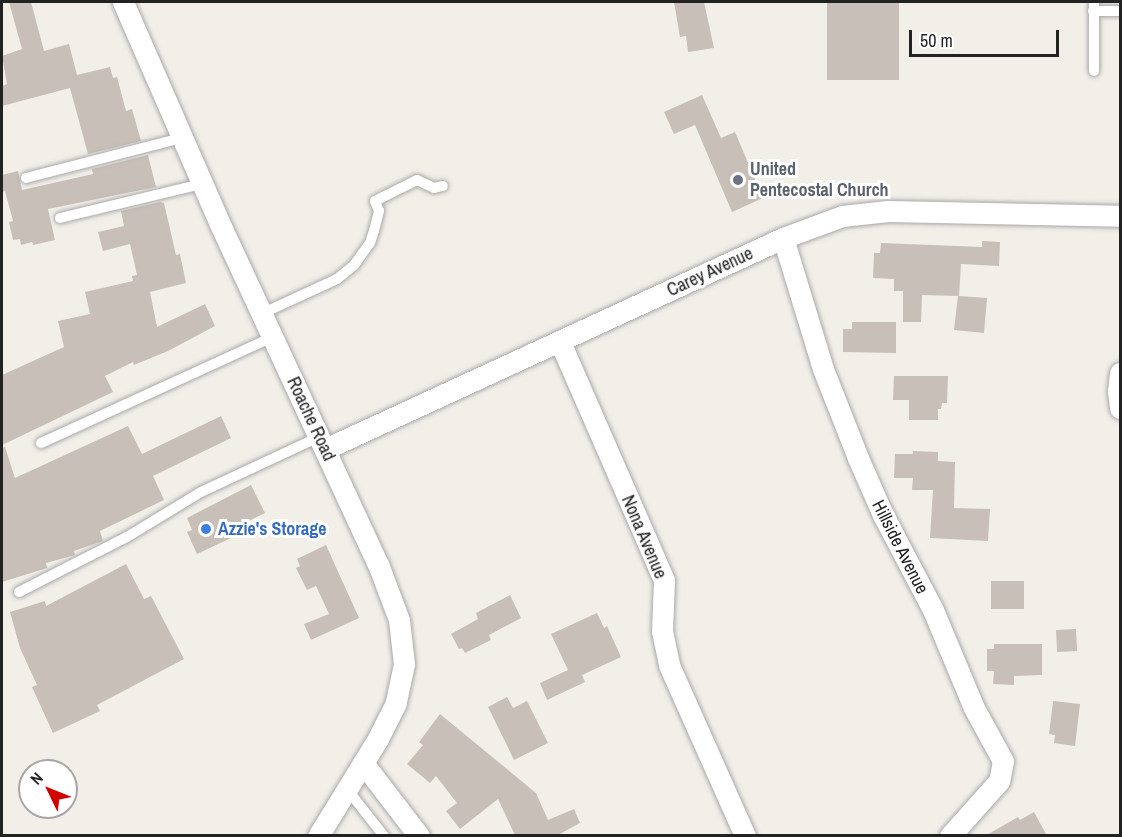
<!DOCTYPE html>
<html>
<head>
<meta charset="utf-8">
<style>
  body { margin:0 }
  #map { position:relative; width:1122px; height:837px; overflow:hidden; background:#f2efe9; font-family:"Archivo Narrow",sans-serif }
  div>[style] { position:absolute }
  .building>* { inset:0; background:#c7bfb8; transform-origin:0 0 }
  .roads { filter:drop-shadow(0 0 2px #a9a9a9) drop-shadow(0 0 2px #a9a9a9) }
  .service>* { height:10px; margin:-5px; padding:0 5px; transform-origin:5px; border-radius:5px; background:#fff }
  .minor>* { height:21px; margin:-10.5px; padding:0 10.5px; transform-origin:10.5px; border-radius:10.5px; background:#fff }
  .dots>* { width:16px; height:16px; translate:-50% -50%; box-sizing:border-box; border:3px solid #fff; border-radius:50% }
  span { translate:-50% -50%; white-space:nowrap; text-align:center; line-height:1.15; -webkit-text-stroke:6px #fff; paint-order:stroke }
  .worship-label { font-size:18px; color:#5b616d; font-weight:700 }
  .left { translate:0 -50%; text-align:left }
  .street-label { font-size:18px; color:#222 }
  .shop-label { font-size:18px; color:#366cbe; font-weight:700 }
  .frame { position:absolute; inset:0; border:3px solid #222; pointer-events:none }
  .north { position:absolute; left:18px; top:759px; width:60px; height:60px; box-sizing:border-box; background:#fff; border:2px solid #a7a7a7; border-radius:50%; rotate:313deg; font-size:16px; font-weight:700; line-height:24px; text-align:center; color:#222 }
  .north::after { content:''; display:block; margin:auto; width:21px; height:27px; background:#d40000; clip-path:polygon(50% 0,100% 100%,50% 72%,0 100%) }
  .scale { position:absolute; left:909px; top:30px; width:150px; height:27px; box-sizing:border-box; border:3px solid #222; border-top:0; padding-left:8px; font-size:18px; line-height:21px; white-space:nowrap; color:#222; -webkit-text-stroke:4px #fff; paint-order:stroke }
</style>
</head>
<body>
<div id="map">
  <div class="building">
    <i style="clip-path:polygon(9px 2px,31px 2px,44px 51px,69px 44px,77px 75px,110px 67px,113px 78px,117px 77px,126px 111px,132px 109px,141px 141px,88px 154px,70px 88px,2px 106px,2px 86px,7px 84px,2px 56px,22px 49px)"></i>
    <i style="clip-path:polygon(674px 2px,704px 2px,714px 48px,688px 52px,686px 36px,680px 37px)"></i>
    <i style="left:827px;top:2px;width:72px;height:78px"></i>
    <i style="clip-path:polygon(702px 95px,721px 138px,735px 132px,763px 198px,732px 212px,695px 125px,674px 134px,664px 112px)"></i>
    <i style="clip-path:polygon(148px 155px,156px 187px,48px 209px,55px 240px,33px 245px,32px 242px,21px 245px,20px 239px,13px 240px,9px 222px,13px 221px,5px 191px,2px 192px,2px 175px,18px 171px,22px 190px,93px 174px,92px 169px)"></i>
    <i style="clip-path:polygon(160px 202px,164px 203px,176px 255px,180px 254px,186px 283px,150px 292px,157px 327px,205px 304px,215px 326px,168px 351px,134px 365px,133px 362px,105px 376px,113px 392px,2px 445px,2px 375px,64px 347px,58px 321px,90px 314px,85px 292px,133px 281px,132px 276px,137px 275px,130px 244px,103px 251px,98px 232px,124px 226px,121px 211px)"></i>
    <i style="clip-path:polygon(982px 241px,1000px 242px,999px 266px,961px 264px,959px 296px,987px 298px,984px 333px,954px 330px,958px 296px,922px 295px,921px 322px,903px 322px,903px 291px,894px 291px,894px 279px,873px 278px,874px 253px,880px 253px,881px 243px,982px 247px)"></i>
    <i style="clip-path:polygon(852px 322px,896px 322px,896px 353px,843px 352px,843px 329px,852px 329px)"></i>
    <i style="clip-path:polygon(894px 376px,948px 376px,947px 403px,942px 403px,941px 409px,938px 409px,938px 420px,909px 420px,909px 400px,893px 400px)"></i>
    <i style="clip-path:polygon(221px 416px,231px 438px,153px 476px,164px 500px,100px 531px,103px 541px,100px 542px,74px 551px,75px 555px,46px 563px,47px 568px,2px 582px,2px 448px,5px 447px,15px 478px,128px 426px,142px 454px)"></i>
    <i style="clip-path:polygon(913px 451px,938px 452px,938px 461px,955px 462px,954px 508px,990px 509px,988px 541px,930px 538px,933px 490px,912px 490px,913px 478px,894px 478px,895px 454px,913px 454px)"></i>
    <i style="clip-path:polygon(251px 485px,265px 513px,228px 531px,231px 538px,197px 554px,187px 532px,192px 530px,187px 518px)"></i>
    <i style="clip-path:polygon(326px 545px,359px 618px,311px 640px,304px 624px,329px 614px,316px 586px,307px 590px,296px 568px,300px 566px,297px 559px)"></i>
    <i style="clip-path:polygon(126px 564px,144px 599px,151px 596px,184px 659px,97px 705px,100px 711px,53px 733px,32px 687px,37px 685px,20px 648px,10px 612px,45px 601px,46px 606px)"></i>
    <i style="left:991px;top:581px;width:33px;height:28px"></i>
    <i style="clip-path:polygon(510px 595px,521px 618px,489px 635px,491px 640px,465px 653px,462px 648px,459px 649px,451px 634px,478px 619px,476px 613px)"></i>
    <i style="clip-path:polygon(597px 613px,604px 628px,607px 626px,621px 657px,582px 675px,585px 682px,547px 700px,540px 683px,568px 670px,551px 634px)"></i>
    <i style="left:1076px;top:629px;width:22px;height:20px;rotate:87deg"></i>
    <i style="clip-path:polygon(994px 644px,1042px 644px,1042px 675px,1014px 676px,1014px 685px,993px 684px,994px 671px,987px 671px,987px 649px,994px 649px)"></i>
    <i style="clip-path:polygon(507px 697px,513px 708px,527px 701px,548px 743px,514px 760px,488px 707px)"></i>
    <i style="clip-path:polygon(1053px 701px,1080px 704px,1075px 746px,1054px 743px,1055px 735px,1049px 734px)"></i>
    <i style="clip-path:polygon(440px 714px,536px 793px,548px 820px,574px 809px,580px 823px,556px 836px,513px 836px,515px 835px,498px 799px,460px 829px,446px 811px,457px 803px,436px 776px,430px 783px,407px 764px,423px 745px,419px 742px)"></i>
    <i style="clip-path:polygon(1034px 812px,1047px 836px,985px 836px,1018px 817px,1020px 820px)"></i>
  </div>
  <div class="roads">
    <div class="service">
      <i style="left:1094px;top:2px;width:69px;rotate:90deg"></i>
      <i style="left:1093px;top:11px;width:27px"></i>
      <i style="left:26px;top:178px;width:161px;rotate:-14.4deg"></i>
      <i style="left:60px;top:218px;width:146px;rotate:-13.5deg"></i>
      <i style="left:261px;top:314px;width:84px;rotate:-24.7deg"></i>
      <i style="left:337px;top:279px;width:22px;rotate:-39deg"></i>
      <i style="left:354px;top:265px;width:27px;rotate:-54deg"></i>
      <i style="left:370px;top:243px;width:13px;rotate:-72deg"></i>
      <i style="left:374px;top:231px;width:21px;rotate:-76deg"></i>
      <i style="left:379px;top:211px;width:11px;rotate:-112deg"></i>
      <i style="left:375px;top:201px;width:47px;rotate:-26.6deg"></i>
      <i style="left:417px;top:180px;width:19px;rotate:25deg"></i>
      <i style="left:434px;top:188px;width:9px;rotate:-13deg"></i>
      <i style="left:41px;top:443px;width:254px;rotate:-24.6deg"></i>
      <i style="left:19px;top:592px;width:121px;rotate:-27deg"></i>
      <i style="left:127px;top:537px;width:87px;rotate:-31.3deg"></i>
      <i style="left:201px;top:492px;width:130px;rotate:-25deg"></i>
      <i style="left:347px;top:789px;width:60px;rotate:51.8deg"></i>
    </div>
    <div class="minor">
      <i style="left:123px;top:2px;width:240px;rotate:66.4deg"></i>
      <i style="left:219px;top:222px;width:377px;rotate:65.1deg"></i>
      <i style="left:378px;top:564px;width:60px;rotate:69.4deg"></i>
      <i style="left:399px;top:620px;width:44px;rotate:83.5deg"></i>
      <i style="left:404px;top:664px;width:40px;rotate:102deg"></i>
      <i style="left:396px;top:703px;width:38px;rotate:117deg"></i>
      <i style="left:379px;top:737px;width:116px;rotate:121.6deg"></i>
      <i style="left:783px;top:238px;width:137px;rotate:73deg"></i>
      <i style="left:823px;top:369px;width:96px;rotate:68.5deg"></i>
      <i style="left:858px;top:458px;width:62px;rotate:66.3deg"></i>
      <i style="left:883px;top:515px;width:107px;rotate:62.2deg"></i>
      <i style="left:933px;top:610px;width:106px;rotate:67.3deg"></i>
      <i style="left:974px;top:708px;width:60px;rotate:61.3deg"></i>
      <i style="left:1003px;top:761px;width:20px;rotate:101deg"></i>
      <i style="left:999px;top:781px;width:74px;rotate:131.7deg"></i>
      <i style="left:560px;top:342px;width:260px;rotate:66.4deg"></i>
      <i style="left:664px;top:580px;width:51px;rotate:92.2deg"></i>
      <i style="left:662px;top:631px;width:35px;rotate:78deg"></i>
      <i style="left:669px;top:665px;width:187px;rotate:66deg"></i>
      <i style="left:1120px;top:373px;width:18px;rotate:96deg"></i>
      <i style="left:1118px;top:391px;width:17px;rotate:83deg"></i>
      <i style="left:325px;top:449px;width:504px;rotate:-24.74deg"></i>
      <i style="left:783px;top:238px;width:63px;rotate:-20.4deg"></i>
      <i style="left:842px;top:216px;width:46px;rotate:-6.2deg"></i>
      <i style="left:888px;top:211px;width:232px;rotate:1.2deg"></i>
      <i style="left:363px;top:763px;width:92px;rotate:52.5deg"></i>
    </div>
  </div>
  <div class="dots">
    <i style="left:738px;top:180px;background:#6b7280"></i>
    <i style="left:206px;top:529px;background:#3f7fe0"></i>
  </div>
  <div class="worship-label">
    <span class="left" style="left:750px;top:180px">United<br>Pentecostal Church</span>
  </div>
  <div class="street-label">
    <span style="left:710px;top:272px;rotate:-25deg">Carey Avenue</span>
    <span style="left:311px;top:419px;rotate:65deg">Roache Road</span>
    <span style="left:644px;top:537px;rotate:67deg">Nona Avenue</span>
    <span style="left:900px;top:547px;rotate:63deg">Hillside Avenue</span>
  </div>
  <div class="shop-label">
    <span class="left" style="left:218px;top:529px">Azzie's Storage</span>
  </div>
  <div class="frame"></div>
  <div class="north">N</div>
  <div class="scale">50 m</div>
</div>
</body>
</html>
